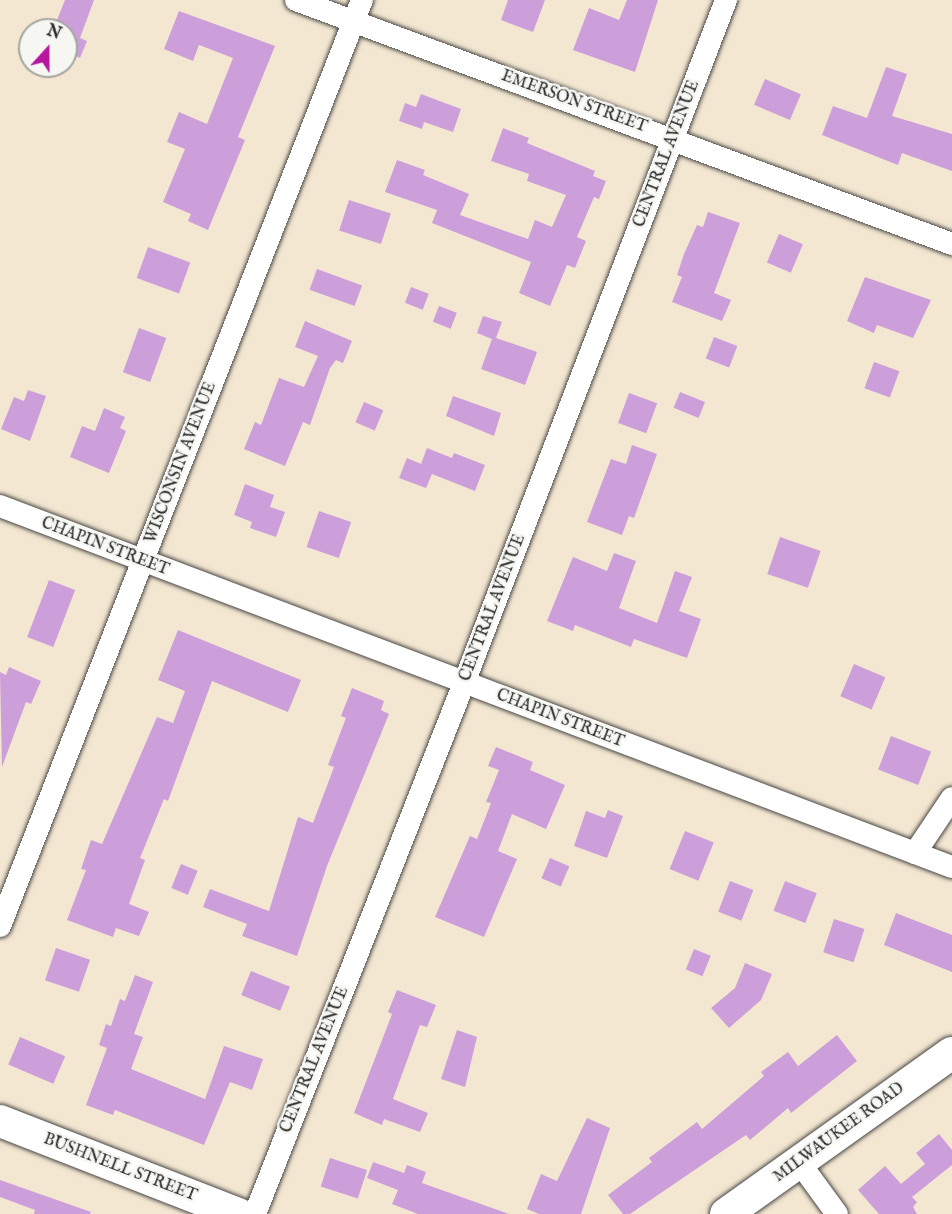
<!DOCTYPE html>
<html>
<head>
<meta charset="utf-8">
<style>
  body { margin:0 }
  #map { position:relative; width:952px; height:1214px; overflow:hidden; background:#f3e7d2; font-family:"IM FELL English",serif }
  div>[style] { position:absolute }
  .building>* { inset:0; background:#cd9fda; transform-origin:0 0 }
  .roads { filter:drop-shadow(0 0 2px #494744) drop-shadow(0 0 2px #494744) }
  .street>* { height:22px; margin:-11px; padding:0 11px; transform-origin:11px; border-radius:11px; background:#fff }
  .secondary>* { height:32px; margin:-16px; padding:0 16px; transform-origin:16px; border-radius:16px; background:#fff }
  span { translate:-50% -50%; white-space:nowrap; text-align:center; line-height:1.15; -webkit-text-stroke:5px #f6f6f2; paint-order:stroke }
  .street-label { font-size:16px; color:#2b2b2b }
  .north { position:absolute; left:18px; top:18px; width:60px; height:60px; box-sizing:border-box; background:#f6f6f2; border:2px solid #a5a5a2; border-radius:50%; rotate:21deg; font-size:16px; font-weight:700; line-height:24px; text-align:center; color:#2b2b2b }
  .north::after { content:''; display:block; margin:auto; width:21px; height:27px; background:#b5179e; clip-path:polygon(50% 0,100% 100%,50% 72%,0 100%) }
</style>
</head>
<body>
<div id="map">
  <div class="building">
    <i style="clip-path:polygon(65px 0,94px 0,80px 38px,87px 41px,80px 58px,73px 55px,67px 69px,66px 30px,53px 30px)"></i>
    <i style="clip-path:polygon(508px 0,545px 0,533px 32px,501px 20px)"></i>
    <i style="clip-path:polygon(627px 0,658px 0,635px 72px,573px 50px,589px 8px,619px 20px)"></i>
    <i style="clip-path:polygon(179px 11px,275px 46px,238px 137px,245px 140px,208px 230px,188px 221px,191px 214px,163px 202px,185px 149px,167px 142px,179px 112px,207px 124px,233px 58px,199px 45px,193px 61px,164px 49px)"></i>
    <i style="clip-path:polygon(886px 67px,907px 74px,892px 116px,952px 134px,952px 171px,902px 153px,898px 165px,822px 135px,833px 106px,867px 118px)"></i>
    <i style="left:765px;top:79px;width:39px;height:28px;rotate:23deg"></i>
    <i style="clip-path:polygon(421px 94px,461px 109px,453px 132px,424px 122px,422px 129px,399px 121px,405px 103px,416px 107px)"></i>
    <i style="clip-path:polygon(503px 128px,529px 138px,527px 143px,595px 171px,593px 176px,606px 181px,599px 199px,594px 197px,577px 237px,586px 241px,575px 268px,567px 265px,550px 306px,519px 293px,531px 262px,432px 223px,437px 210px,385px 192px,397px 160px,425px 170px,423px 175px,469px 194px,460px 215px,528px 239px,535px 220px,552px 227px,566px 195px,527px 181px,529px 174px,491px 161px)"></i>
    <i style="left:349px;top:200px;width:44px;height:32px;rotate:18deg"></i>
    <i style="clip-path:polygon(708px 212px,740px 223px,714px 293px,731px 300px,722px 321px,672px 302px,682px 277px,677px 275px,684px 254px,697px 225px,703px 227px)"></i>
    <i style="left:779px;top:234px;width:26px;height:31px;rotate:23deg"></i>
    <i style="left:148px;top:247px;width:45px;height:33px;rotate:20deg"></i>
    <i style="left:317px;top:269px;width:48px;height:22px;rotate:20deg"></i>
    <i style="clip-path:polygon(865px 277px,931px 300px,913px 338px,877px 325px,874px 333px,847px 321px)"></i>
    <i style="left:411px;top:287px;width:19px;height:17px;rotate:21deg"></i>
    <i style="left:439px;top:306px;width:19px;height:17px;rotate:21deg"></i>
    <i style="clip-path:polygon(483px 316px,502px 322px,496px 338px,537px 352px,525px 385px,481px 369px,492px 339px,477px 333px)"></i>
    <i style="clip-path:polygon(305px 321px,352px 341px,343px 363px,336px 360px,330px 368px,310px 425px,303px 422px,285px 466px,244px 449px,255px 422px,261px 425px,279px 378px,304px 387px,318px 356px,295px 347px)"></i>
    <i style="left:139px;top:328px;width:29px;height:47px;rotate:20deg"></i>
    <i style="left:714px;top:337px;width:25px;height:23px;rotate:21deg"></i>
    <i style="left:874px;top:362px;width:27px;height:28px;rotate:20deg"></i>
    <i style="clip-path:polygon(28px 390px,46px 396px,30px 441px,1px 429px,14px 397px,24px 401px)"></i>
    <i style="left:680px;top:392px;width:27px;height:17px;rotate:22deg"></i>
    <i style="left:629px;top:393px;width:30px;height:32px;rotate:20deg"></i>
    <i style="clip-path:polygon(453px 396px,501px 413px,494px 436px,446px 416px)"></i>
    <i style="left:364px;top:402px;width:21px;height:22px;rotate:23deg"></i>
    <i style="clip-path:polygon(104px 408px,125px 417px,120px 428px,126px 431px,109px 473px,70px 457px,82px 426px,95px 431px)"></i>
    <i style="clip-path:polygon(632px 445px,657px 454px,634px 518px,629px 516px,622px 535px,587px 522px,611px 459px,626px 464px)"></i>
    <i style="clip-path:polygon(427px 448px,452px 458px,454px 453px,485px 465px,475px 491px,432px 474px,426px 488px,399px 478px,407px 458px,421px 464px)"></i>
    <i style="clip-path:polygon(245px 484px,274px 495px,270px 507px,285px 512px,276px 537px,250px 528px,252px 522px,234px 515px)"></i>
    <i style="left:319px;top:511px;width:34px;height:38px;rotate:19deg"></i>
    <i style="left:780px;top:537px;width:43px;height:39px;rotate:19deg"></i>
    <i style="clip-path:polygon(614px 553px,636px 561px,619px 608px,657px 623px,675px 571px,692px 577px,679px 611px,701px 619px,687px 658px,634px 639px,631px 647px,575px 625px,573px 631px,547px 621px,573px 557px,607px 571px)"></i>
    <i style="left:49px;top:580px;width:28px;height:61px;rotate:21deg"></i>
    <i style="clip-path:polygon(178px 630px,301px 680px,288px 712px,212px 681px,168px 801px,164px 799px,140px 858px,145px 860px,129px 904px,149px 912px,139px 936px,116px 928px,113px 937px,67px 920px,86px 870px,81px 869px,91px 840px,102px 844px,157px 717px,173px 723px,185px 691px,158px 680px)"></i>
    <i style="left:854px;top:664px;width:34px;height:35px;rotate:23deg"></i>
    <i style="clip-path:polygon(9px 667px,41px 681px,31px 704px,26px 702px,2px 767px,0 672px,6px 675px)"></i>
    <i style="clip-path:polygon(352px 688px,384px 701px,381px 710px,389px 714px,327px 866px,297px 956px,242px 936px,247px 924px,203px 907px,210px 889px,269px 911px,298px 817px,313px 823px,334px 767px,328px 765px,346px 718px,341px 716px)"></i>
    <i style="left:891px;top:736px;width:43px;height:36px;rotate:21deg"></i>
    <i style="clip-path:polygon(496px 747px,533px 762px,530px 770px,565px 785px,546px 829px,512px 814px,498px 851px,517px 859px,484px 937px,435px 917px,470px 836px,477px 839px,491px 803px,486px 802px,499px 770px,488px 766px)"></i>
    <i style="clip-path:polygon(608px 810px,623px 816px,607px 858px,574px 846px,586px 811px,605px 818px)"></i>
    <i style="left:685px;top:831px;width:31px;height:41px;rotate:22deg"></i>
    <i style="left:550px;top:858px;width:21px;height:22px;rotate:23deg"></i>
    <i style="left:181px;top:864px;width:18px;height:26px;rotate:22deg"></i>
    <i style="left:730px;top:881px;width:25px;height:33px;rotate:21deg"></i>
    <i style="left:785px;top:881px;width:34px;height:32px;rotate:21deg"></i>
    <i style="clip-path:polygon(896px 913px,952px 935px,952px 972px,884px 945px)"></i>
    <i style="left:834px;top:919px;width:32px;height:35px;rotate:18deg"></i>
    <i style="left:56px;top:948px;width:36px;height:34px;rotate:19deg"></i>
    <i style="left:694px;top:949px;width:18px;height:22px;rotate:22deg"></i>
    <i style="clip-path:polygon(745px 963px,772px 974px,761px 1000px,729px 1028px,711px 1008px,735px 988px)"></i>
    <i style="left:251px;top:971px;width:42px;height:26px;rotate:22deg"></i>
    <i style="clip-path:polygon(135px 975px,153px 982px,134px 1034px,143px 1037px,131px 1069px,205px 1099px,224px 1046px,263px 1059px,252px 1090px,230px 1082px,204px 1145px,115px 1110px,113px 1115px,86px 1105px,107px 1048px,99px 1045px,106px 1024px,111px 1026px,120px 999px,125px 1001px)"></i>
    <i style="clip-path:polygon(397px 990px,436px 1005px,427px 1027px,420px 1025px,393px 1099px,428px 1113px,420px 1132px,384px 1119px,382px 1125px,354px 1113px,392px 1014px,388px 1012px)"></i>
    <i style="clip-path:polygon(457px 1030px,477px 1037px,465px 1087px,441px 1079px)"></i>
    <i style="clip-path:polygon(837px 1035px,857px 1061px,791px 1113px,788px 1108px,750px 1140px,746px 1135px,630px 1214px,623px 1214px,608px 1195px,652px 1162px,649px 1158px,697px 1122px,702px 1129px,764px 1076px,761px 1072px,788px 1052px,798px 1066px)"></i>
    <i style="left:20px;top:1037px;width:49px;height:30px;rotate:23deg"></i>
    <i style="clip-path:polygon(587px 1118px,610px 1128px,581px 1214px,539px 1214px,527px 1209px,541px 1174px,557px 1181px)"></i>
    <i style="clip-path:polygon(939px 1134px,952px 1150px,952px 1165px,912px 1197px,917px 1202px,913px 1207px,917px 1214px,879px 1214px,858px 1190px,885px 1166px,901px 1184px,925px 1164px,916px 1153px)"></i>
    <i style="left:330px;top:1158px;width:39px;height:30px;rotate:18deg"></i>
    <i style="clip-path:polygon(373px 1162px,404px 1173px,407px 1165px,426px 1172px,422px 1183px,509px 1214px,418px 1214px,392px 1204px,398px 1190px,367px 1178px)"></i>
    <i style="clip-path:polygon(0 1180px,91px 1212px,90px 1214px,34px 1214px,35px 1210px,0 1197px)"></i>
  </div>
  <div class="roads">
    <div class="street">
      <i style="left:296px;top:0;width:700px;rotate:20.4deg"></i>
      <i style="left:0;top:506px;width:1018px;rotate:20.77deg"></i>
      <i style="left:915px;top:853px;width:66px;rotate:-56.1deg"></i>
      <i style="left:0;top:926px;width:994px;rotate:-68.65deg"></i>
      <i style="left:799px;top:1162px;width:64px;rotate:53.8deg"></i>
      <i style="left:255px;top:1214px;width:571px;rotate:-68.52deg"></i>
      <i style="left:464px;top:683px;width:732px;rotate:-69.01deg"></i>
    </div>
    <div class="secondary">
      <i style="left:0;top:1121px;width:256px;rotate:21.3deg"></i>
      <i style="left:726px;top:1214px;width:277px;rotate:-35.5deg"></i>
    </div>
  </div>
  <div class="street-label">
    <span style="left:574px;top:102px;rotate:20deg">EMERSON STREET</span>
    <span style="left:667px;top:154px;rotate:-69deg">CENTRAL AVENUE</span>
    <span style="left:181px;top:463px;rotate:-69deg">WISCONSIN AVENUE</span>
    <span style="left:105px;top:547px;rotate:21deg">CHAPIN STREET</span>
    <span style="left:493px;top:608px;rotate:-69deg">CENTRAL AVENUE</span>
    <span style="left:560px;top:719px;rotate:21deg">CHAPIN STREET</span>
    <span style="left:315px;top:1060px;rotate:-68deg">CENTRAL AVENUE</span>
    <span style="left:839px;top:1133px;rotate:-36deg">MILWAUKEE ROAD</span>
    <span style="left:120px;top:1168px;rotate:21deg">BUSHNELL STREET</span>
  </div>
  <div class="north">N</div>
</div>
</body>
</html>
